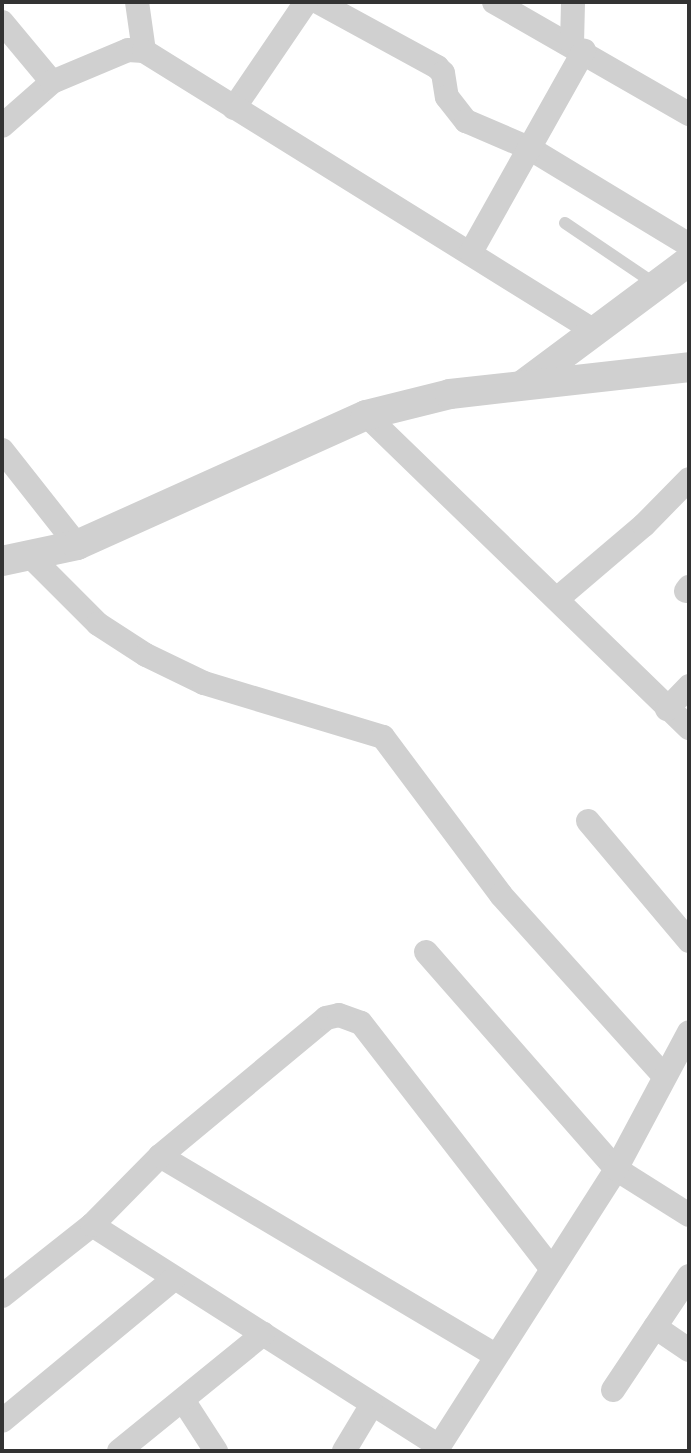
<!DOCTYPE html>
<html>
<head>
<meta charset="utf-8">
<style>
  body { margin:0 }
  #map { position:relative; width:691px; height:1453px; overflow:hidden; background:#fff; font-family:Commissioner,sans-serif }
  div>[style] { position:absolute }
  .service>* { height:12px; margin:-6px; padding:0 6px; transform-origin:6px; border-radius:6px; background:#d0d0d0 }
  .minor>* { height:24px; margin:-12px; padding:0 12px; transform-origin:12px; border-radius:12px; background:#d0d0d0 }
  .tertiary>* { height:30px; margin:-15px; padding:0 15px; transform-origin:15px; border-radius:15px; background:#d0d0d0 }
  span { translate:-50% -50%; white-space:nowrap; text-align:center; line-height:1.15; -webkit-text-stroke:7px #fff; paint-order:stroke }
  .frame { position:absolute; inset:0; border:4px solid #333; pointer-events:none }
</style>
</head>
<body>
<div id="map">
  <div class="service">
    <i style="left:565px;top:223px;width:112px;rotate:34.1deg"></i>
  </div>
  <div class="minor">
    <i style="left:137px;top:2px;width:49px;rotate:81.9deg"></i>
    <i style="left:318px;top:2px;width:136px;rotate:28.6deg"></i>
    <i style="left:437px;top:67px;width:8px;rotate:45deg"></i>
    <i style="left:443px;top:73px;width:24px;rotate:81deg"></i>
    <i style="left:447px;top:97px;width:31px;rotate:52deg"></i>
    <i style="left:466px;top:121px;width:69px;rotate:23.2deg"></i>
    <i style="left:529px;top:148px;width:187px;rotate:31.2deg"></i>
    <i style="left:494px;top:2px;width:225px;rotate:29.9deg"></i>
    <i style="left:2px;top:22px;width:78px;rotate:50.2deg"></i>
    <i style="left:572px;top:44px;width:42px;rotate:-88.6deg"></i>
    <i style="left:234px;top:108px;width:128px;rotate:-55.8deg"></i>
    <i style="left:2px;top:126px;width:67px;rotate:-41.3deg"></i>
    <i style="left:52px;top:82px;width:82px;rotate:-22.8deg"></i>
    <i style="left:128px;top:50px;width:16px;rotate:4deg"></i>
    <i style="left:144px;top:51px;width:532px;rotate:31.87deg"></i>
    <i style="left:471px;top:252px;width:231px;rotate:-60.7deg"></i>
    <i style="left:366px;top:415px;width:450px;rotate:44.1deg"></i>
    <i style="left:2px;top:450px;width:121px;rotate:51.7deg"></i>
    <i style="left:30px;top:556px;width:96px;rotate:45deg"></i>
    <i style="left:98px;top:624px;width:57px;rotate:32.9deg"></i>
    <i style="left:146px;top:655px;width:64px;rotate:25.8deg"></i>
    <i style="left:204px;top:683px;width:187px;rotate:16.8deg"></i>
    <i style="left:383px;top:737px;width:197px;rotate:53.2deg"></i>
    <i style="left:501px;top:895px;width:244px;rotate:48deg"></i>
    <i style="left:686px;top:591px;width:5px;rotate:-53deg"></i>
    <i style="left:557px;top:599px;width:114px;rotate:-40.4deg"></i>
    <i style="left:644px;top:525px;width:64px;rotate:-45.6deg"></i>
    <i style="left:667px;top:709px;width:32px;rotate:-46deg"></i>
    <i style="left:588px;top:821px;width:157px;rotate:49.9deg"></i>
    <i style="left:426px;top:952px;width:288px;rotate:48.8deg"></i>
    <i style="left:616px;top:1169px;width:86px;rotate:32.2deg"></i>
    <i style="left:160px;top:1156px;width:390px;rotate:30.7deg"></i>
    <i style="left:92px;top:1225px;width:411px;rotate:32.5deg"></i>
    <i style="left:2px;top:1296px;width:115px;rotate:-38.3deg"></i>
    <i style="left:92px;top:1225px;width:97px;rotate:-45.4deg"></i>
    <i style="left:160px;top:1156px;width:216px;rotate:-39.7deg"></i>
    <i style="left:326px;top:1018px;width:13px;rotate:-13deg"></i>
    <i style="left:339px;top:1015px;width:23px;rotate:20deg"></i>
    <i style="left:361px;top:1023px;width:310px;rotate:52.2deg"></i>
    <i style="left:655px;top:1327px;width:41px;rotate:34.1deg"></i>
    <i style="left:613px;top:1390px;width:137px;rotate:-56.3deg"></i>
    <i style="left:183px;top:1400px;width:61px;rotate:57.1deg"></i>
    <i style="left:2px;top:1421px;width:224px;rotate:-39.6deg"></i>
    <i style="left:119px;top:1451px;width:186px;rotate:-39.1deg"></i>
    <i style="left:344px;top:1451px;width:52px;rotate:-59deg"></i>
    <i style="left:436px;top:1451px;width:335px;rotate:-57.4deg"></i>
    <i style="left:616px;top:1169px;width:155px;rotate:-61.9deg"></i>
  </div>
  <div class="tertiary">
    <i style="left:524px;top:384px;width:206px;rotate:-36.7deg"></i>
    <i style="left:2px;top:561px;width:77px;rotate:-12deg"></i>
    <i style="left:77px;top:545px;width:317px;rotate:-24.2deg"></i>
    <i style="left:366px;top:415px;width:87px;rotate:-14deg"></i>
    <i style="left:450px;top:394px;width:241px;rotate:-6.4deg"></i>
  </div>
  <div class="frame"></div>
</div>
</body>
</html>
